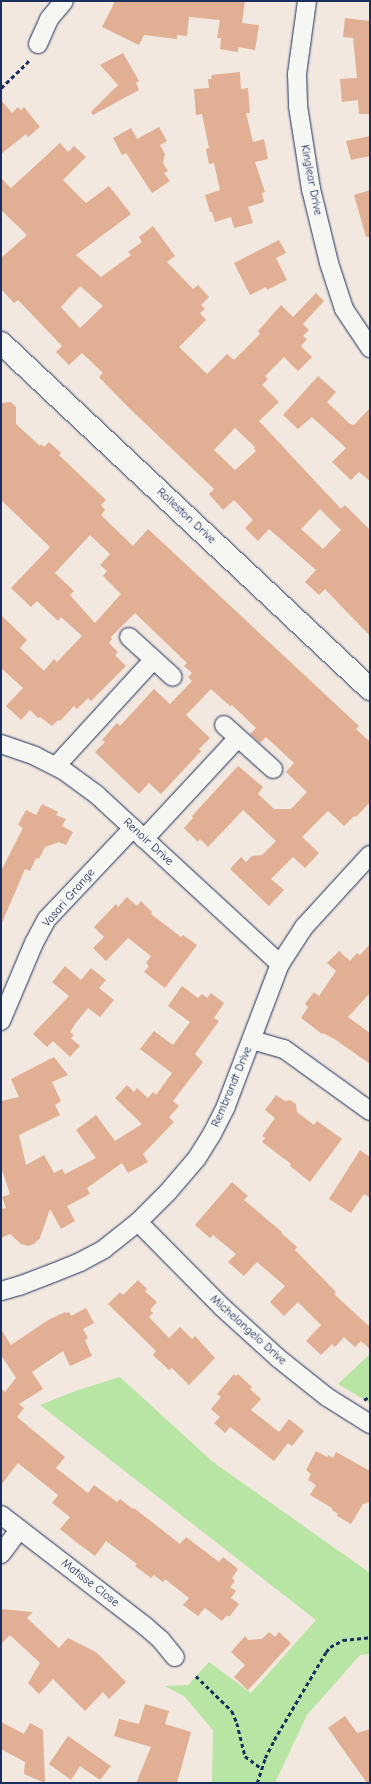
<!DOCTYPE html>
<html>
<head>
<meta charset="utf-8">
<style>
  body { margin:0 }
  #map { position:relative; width:371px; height:1784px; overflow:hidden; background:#f2e8df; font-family:"Comic Neue",sans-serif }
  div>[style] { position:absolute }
  .green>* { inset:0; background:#b8e5a3 }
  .building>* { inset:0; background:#e1af93 }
  .path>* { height:2.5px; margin-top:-1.25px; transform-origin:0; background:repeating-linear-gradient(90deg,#1b2f5e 0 4px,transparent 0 7px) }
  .roads { filter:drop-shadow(0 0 1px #1b2f5e) drop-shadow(0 0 1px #1b2f5e) }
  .street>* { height:18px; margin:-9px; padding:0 9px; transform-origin:9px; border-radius:9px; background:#f6f6f2 }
  .secondary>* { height:22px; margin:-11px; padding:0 11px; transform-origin:11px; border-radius:11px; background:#f6f6f2 }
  span { translate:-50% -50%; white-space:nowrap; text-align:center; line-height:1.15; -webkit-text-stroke:3px #f6f6f2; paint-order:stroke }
  .street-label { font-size:12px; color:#1b2f5e }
  .frame { position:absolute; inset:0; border:2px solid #1b2f5e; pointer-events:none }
</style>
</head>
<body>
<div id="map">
  <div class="green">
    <i style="clip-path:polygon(370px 1354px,370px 1403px,338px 1384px)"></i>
    <i style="clip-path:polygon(120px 1377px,213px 1462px,370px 1573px,370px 1654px,360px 1655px,307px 1715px,275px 1783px,212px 1783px,213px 1730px,184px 1696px,165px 1686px,188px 1685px,209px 1662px,251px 1693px,316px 1620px,40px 1405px,78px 1390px)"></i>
  </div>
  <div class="building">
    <i style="clip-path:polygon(115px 1px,245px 1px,242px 23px,259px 25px,255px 50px,238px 47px,238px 52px,220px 49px,221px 38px,217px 38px,220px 20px,189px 17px,187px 36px,177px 35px,177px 39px,144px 35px,139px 45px,102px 27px)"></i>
    <i style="clip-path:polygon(345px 18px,370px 21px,370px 114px,359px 114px,358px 100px,342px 102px,340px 79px,357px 78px,353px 38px,343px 37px)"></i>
    <i style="clip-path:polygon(123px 53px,139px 81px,136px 83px,139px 90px,93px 115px,91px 112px,118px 85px,100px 65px)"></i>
    <i style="clip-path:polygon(240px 72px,241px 89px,248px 88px,250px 113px,246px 113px,253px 142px,264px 139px,268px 159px,255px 162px,265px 192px,262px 193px,264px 202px,248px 207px,253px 223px,234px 228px,231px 217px,215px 222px,212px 212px,210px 212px,205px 195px,220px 190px,214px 163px,209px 164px,206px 149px,209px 148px,202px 114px,196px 115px,194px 89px,209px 88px,208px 79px,212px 79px,211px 75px)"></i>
    <i style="clip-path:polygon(1px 100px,12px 113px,18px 107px,21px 110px,24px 107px,40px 127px,28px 137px,26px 134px,1px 154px)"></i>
    <i style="clip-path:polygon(159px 127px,167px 141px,160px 145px,165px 154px,163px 163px,168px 171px,164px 173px,170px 181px,152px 193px,126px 153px,122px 155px,113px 138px,131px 128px,137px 139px)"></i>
    <i style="clip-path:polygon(370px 136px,370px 156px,351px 160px,346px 141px)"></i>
    <i style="clip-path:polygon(evenodd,60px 143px,68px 152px,74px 146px,86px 157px,63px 180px,86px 203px,109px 186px,131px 214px,76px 255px,101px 277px,131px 255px,128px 252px,142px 242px,139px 237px,153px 226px,175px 256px,167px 262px,193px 289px,198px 285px,209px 297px,201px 305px,205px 309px,200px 313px,206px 320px,179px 347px,207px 374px,227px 354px,234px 360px,260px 334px,258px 331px,281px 305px,293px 317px,316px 293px,324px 301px,303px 324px,309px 330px,303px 336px,307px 339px,301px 346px,312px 357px,298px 371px,284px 357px,265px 376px,268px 379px,262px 385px,279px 402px,259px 421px,341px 509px,345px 505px,370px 530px,370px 636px,325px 589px,319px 595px,305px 582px,316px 570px,269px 529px,258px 541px,245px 528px,253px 520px,234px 500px,223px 510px,209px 494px,214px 489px,126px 405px,99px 377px,103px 373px,82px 353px,69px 365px,56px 352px,62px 346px,18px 300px,14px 303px,1px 289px,1px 258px,27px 235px,1px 210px,1px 178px,11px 188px,60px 143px,80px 286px,103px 306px,80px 328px,61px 307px,80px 286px,60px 143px,235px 428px,255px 447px,254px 449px,256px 451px,235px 470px,214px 450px,235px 428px,60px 143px,320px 509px,341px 530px,323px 549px,301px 529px,320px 509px)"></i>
    <i style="clip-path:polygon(370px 190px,370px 237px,366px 237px,354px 195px)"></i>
    <i style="clip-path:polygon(279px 240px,286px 253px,276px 258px,287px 280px,267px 290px,266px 287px,250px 295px,234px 263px)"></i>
    <i style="clip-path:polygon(318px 376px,336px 392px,327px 402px,350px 424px,354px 425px,370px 408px,370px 481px,359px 472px,351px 480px,332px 462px,346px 448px,312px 417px,298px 429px,283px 415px)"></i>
    <i style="clip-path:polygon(evenodd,11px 402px,16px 407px,16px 424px,40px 446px,41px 444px,44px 447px,49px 442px,61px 453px,59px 455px,106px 500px,101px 505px,105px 510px,101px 515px,133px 546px,148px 529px,359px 726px,356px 729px,370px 742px,370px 802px,356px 817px,354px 816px,344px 826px,328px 811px,302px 837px,319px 853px,305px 868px,293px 857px,271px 879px,284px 890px,269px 906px,230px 869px,241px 857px,246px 862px,252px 856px,262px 855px,276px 841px,243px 810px,208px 847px,200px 839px,198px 842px,184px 828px,193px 818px,192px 816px,238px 766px,263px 787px,258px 794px,274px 809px,291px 809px,307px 792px,286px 772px,294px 763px,266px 737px,260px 743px,250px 734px,256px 728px,232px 705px,230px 706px,211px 689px,186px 715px,210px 738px,199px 749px,201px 751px,161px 794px,149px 783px,139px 794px,95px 752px,105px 742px,102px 740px,117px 723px,120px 726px,154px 689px,170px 704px,192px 681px,188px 677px,192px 673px,184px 666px,187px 663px,135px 613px,111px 637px,112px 639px,109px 643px,118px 652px,115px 655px,126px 666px,91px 701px,88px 698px,77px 709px,74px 706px,60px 721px,58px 720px,52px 726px,40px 717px,38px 718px,30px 710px,21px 720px,6px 706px,23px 688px,1px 668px,1px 615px,27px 640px,20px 648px,44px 671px,54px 659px,57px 662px,82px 636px,61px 617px,58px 621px,37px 601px,31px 607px,11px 588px,50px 547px,1px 500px,1px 403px,11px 402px,90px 535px,110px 554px,100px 565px,107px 571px,103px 576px,121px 594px,95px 623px,70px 595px,74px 591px,55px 573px,90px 535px)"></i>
    <i style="clip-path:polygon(42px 804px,58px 812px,56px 815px,66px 819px,62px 826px,73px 832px,66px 845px,59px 842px,45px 847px,39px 859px,36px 858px,30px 871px,25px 869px,1px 925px,1px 871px,23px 828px,18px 825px,26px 810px,36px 815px)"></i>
    <i style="clip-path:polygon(127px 897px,137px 906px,141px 901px,152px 912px,151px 914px,181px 937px,183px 935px,197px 945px,165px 988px,144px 972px,149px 966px,146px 963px,151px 956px,128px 938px,106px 961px,93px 948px,104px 937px,94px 927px,116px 904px,118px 907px)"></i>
    <i style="clip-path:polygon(370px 944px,370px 993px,348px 1017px,370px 1033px,370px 1064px,336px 1040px,323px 1033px,322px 1034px,301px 1018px,308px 1007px,305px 1004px,314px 992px,319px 996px,336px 971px,327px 963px,339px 951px,350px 961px,357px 953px,360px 955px)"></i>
    <i style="clip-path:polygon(65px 966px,81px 980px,91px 968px,106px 980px,99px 988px,114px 1000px,100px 1017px,88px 1008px,75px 1024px,70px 1032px,74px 1035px,71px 1038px,80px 1046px,70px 1057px,53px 1041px,47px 1047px,33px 1034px,69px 996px,52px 982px)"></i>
    <i style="clip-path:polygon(182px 986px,198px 998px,202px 994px,207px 998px,211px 993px,224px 1003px,214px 1018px,219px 1021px,195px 1054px,203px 1062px,173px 1101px,179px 1106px,169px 1117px,174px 1122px,143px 1154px,148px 1162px,128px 1173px,122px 1163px,87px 1188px,90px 1194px,67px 1206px,75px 1221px,61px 1229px,50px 1209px,40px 1238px,34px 1244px,28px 1246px,21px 1244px,10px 1234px,1px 1238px,1px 1209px,6px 1208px,2px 1197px,10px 1194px,1px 1167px,1px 1101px,19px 1097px,11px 1079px,54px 1057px,68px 1075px,52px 1082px,61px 1101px,55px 1105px,60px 1115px,19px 1135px,26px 1165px,44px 1155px,54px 1173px,62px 1169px,65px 1174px,96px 1158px,76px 1130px,96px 1115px,115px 1141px,142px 1124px,115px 1098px,127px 1085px,134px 1092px,137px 1088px,148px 1098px,153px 1092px,156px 1095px,172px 1073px,140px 1049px,154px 1031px,173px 1045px,190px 1022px,168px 1006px)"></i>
    <i style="clip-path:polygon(276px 1095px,285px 1101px,290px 1100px,296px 1104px,297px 1112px,314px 1125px,317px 1121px,342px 1139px,310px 1182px,290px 1166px,291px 1164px,262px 1142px,265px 1138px,262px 1136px,275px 1118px,265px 1110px)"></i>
    <i style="clip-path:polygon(360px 1150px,370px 1157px,370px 1198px,364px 1194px,351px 1213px,329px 1199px)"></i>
    <i style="clip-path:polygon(232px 1182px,248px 1196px,244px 1200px,282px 1232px,281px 1233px,297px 1247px,295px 1250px,336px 1292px,334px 1294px,370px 1327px,370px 1349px,361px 1341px,355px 1347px,344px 1337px,335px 1347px,332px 1344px,321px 1355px,306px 1341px,321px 1325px,298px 1302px,284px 1316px,270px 1302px,285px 1286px,257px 1262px,244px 1276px,228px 1262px,236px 1254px,213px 1235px,210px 1238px,195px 1225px)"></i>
    <i style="clip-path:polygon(138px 1280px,147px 1289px,145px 1291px,157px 1302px,150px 1310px,153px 1313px,149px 1317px,169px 1338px,180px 1327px,192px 1339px,195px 1336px,215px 1358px,189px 1385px,172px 1368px,169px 1370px,153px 1355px,156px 1351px,108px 1304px,120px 1292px,123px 1295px)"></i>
    <i style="clip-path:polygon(86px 1308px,94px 1323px,83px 1329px,88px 1338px,85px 1340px,92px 1356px,70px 1366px,63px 1351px,32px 1372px,43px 1389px,19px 1404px,24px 1408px,17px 1417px,65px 1457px,56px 1468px,88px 1493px,94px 1485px,117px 1502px,120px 1499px,133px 1509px,134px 1508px,180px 1544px,186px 1537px,219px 1562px,223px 1557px,238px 1569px,232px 1578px,235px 1581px,230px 1587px,236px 1591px,231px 1598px,239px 1604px,229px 1617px,227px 1615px,222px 1621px,205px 1608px,198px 1616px,183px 1605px,189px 1598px,165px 1579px,163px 1582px,154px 1575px,151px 1578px,135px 1566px,137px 1564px,106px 1541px,95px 1556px,76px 1542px,60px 1529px,70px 1517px,52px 1503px,58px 1495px,18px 1463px,1px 1485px,1px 1389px,5px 1392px,16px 1378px,1px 1355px,1px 1329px,11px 1345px,48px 1320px,65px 1312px,66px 1313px,69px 1312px,71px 1316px)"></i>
    <i style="clip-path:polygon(234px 1374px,236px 1376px,238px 1374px,252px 1387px,250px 1389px,261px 1399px,251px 1410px,279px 1432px,289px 1419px,304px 1431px,292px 1446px,288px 1443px,274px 1461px,230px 1427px,225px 1433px,214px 1423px,220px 1417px,211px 1409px,221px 1397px,217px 1394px)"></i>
    <i style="clip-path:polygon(316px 1451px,327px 1457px,328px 1455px,333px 1458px,336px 1452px,370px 1471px,370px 1502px,363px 1504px,351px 1524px,337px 1516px,338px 1514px,332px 1510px,332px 1508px,310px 1495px,316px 1485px,308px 1480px,311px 1474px,306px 1470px)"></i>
    <i style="clip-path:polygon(1px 1609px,33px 1612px,27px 1618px,59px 1648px,68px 1638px,96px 1652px,126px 1682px,109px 1699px,103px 1692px,85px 1711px,53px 1679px,39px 1694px,28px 1683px,40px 1663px,10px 1635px,1px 1644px)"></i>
    <i style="clip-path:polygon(269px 1632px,275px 1637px,279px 1632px,291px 1643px,248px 1690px,234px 1677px,245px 1665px,231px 1652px,245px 1636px,248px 1640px,262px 1639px)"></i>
    <i style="clip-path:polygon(145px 1704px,169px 1711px,165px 1724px,191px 1732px,177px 1783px,136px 1783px,151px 1747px,114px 1736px,119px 1719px,139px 1724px)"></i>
    <i style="clip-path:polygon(345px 1716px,357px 1733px,370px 1729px,370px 1783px,367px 1783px,328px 1728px)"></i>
    <i style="clip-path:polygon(1px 1722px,24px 1734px,30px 1723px,43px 1730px,45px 1783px,24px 1774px,25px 1762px,1px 1749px)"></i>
    <i style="clip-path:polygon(68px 1736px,111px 1766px,100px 1780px,80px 1766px,71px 1780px,49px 1764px)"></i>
  </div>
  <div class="path">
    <i style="left:1px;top:88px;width:35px;rotate:-44deg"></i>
    <i style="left:26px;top:64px;width:6px;rotate:-51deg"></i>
    <i style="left:364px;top:1400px;width:7px;rotate:-34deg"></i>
    <i style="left:196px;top:1676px;width:50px;rotate:44.2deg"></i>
    <i style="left:232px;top:1711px;width:13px;rotate:67deg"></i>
    <i style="left:237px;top:1723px;width:34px;rotate:76deg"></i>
    <i style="left:245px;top:1756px;width:20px;rotate:37deg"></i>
    <i style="left:257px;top:1783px;width:26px;rotate:-72deg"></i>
    <i style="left:265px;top:1758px;width:20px;rotate:-63deg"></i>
    <i style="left:274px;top:1740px;width:102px;rotate:-59.4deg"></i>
    <i style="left:326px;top:1652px;width:6px;rotate:-51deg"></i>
    <i style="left:330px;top:1647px;width:15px;rotate:-28deg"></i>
    <i style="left:343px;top:1640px;width:27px;rotate:-6deg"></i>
  </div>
  <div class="roads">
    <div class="street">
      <i style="left:307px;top:1px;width:74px;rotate:97.8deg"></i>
      <i style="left:297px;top:74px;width:32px;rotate:88deg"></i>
      <i style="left:298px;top:106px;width:84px;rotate:81.1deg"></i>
      <i style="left:311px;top:189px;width:76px;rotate:76.3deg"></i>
      <i style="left:329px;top:263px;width:48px;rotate:71.9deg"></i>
      <i style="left:344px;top:309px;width:47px;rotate:56.3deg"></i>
      <i style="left:38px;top:44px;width:27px;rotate:-66deg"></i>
      <i style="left:49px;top:19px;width:23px;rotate:-50deg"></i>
      <i style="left:129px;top:637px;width:59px;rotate:42.3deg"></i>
      <i style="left:224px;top:725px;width:66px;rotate:41.9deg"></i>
      <i style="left:1px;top:744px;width:36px;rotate:19deg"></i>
      <i style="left:35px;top:756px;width:31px;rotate:27deg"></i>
      <i style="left:63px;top:770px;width:42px;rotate:36.3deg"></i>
      <i style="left:97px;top:795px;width:249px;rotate:42.7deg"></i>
      <i style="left:56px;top:766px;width:144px;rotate:-47.5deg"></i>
      <i style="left:144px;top:839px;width:137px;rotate:-47.1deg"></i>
      <i style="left:1px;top:1021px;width:85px;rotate:-67.1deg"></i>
      <i style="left:34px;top:943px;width:27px;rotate:-62deg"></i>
      <i style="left:47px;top:919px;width:125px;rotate:-46.6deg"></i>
      <i style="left:252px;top:1040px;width:33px;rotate:16deg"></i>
      <i style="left:284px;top:1049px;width:106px;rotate:35.8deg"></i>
      <i style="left:138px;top:1222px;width:120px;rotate:45.3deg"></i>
      <i style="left:222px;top:1307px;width:76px;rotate:42.3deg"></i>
      <i style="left:278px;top:1358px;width:63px;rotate:38.5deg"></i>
      <i style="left:327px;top:1397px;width:51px;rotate:32.1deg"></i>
      <i style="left:1px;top:1291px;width:19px;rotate:-16deg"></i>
      <i style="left:19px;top:1286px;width:36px;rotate:-21deg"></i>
      <i style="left:53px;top:1273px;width:29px;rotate:-22deg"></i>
      <i style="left:80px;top:1262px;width:27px;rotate:-28deg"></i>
      <i style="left:104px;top:1249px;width:43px;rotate:-38.5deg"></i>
      <i style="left:138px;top:1222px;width:42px;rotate:-45deg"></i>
      <i style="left:168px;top:1192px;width:45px;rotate:-49.5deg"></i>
      <i style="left:197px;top:1158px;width:28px;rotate:-58deg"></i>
      <i style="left:212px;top:1134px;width:31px;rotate:-63deg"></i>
      <i style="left:226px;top:1106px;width:152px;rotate:-69.2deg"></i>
      <i style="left:280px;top:964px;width:44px;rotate:-57deg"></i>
      <i style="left:304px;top:927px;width:98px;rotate:-47.5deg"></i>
      <i style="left:1px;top:1515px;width:182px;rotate:37.6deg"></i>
      <i style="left:145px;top:1626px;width:21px;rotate:41deg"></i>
      <i style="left:161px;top:1640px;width:22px;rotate:51deg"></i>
      <i style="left:1px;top:1554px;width:31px;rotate:-53deg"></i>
    </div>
    <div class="secondary">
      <i style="left:1px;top:343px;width:506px;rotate:43.16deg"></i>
    </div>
  </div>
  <div class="street-label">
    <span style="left:311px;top:180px;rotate:79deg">Kinglear Drive</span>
    <span style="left:186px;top:516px;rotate:43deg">Rolleston Drive</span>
    <span style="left:148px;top:842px;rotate:43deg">Renoir Drive</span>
    <span style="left:69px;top:898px;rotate:-49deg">Vasari Grange</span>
    <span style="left:232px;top:1087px;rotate:-67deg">Rembrandt Drive</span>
    <span style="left:248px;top:1330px;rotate:42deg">Michelangelo Drive</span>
    <span style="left:90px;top:1583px;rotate:38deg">Matisse Close</span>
  </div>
  <div class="frame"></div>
</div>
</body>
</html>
